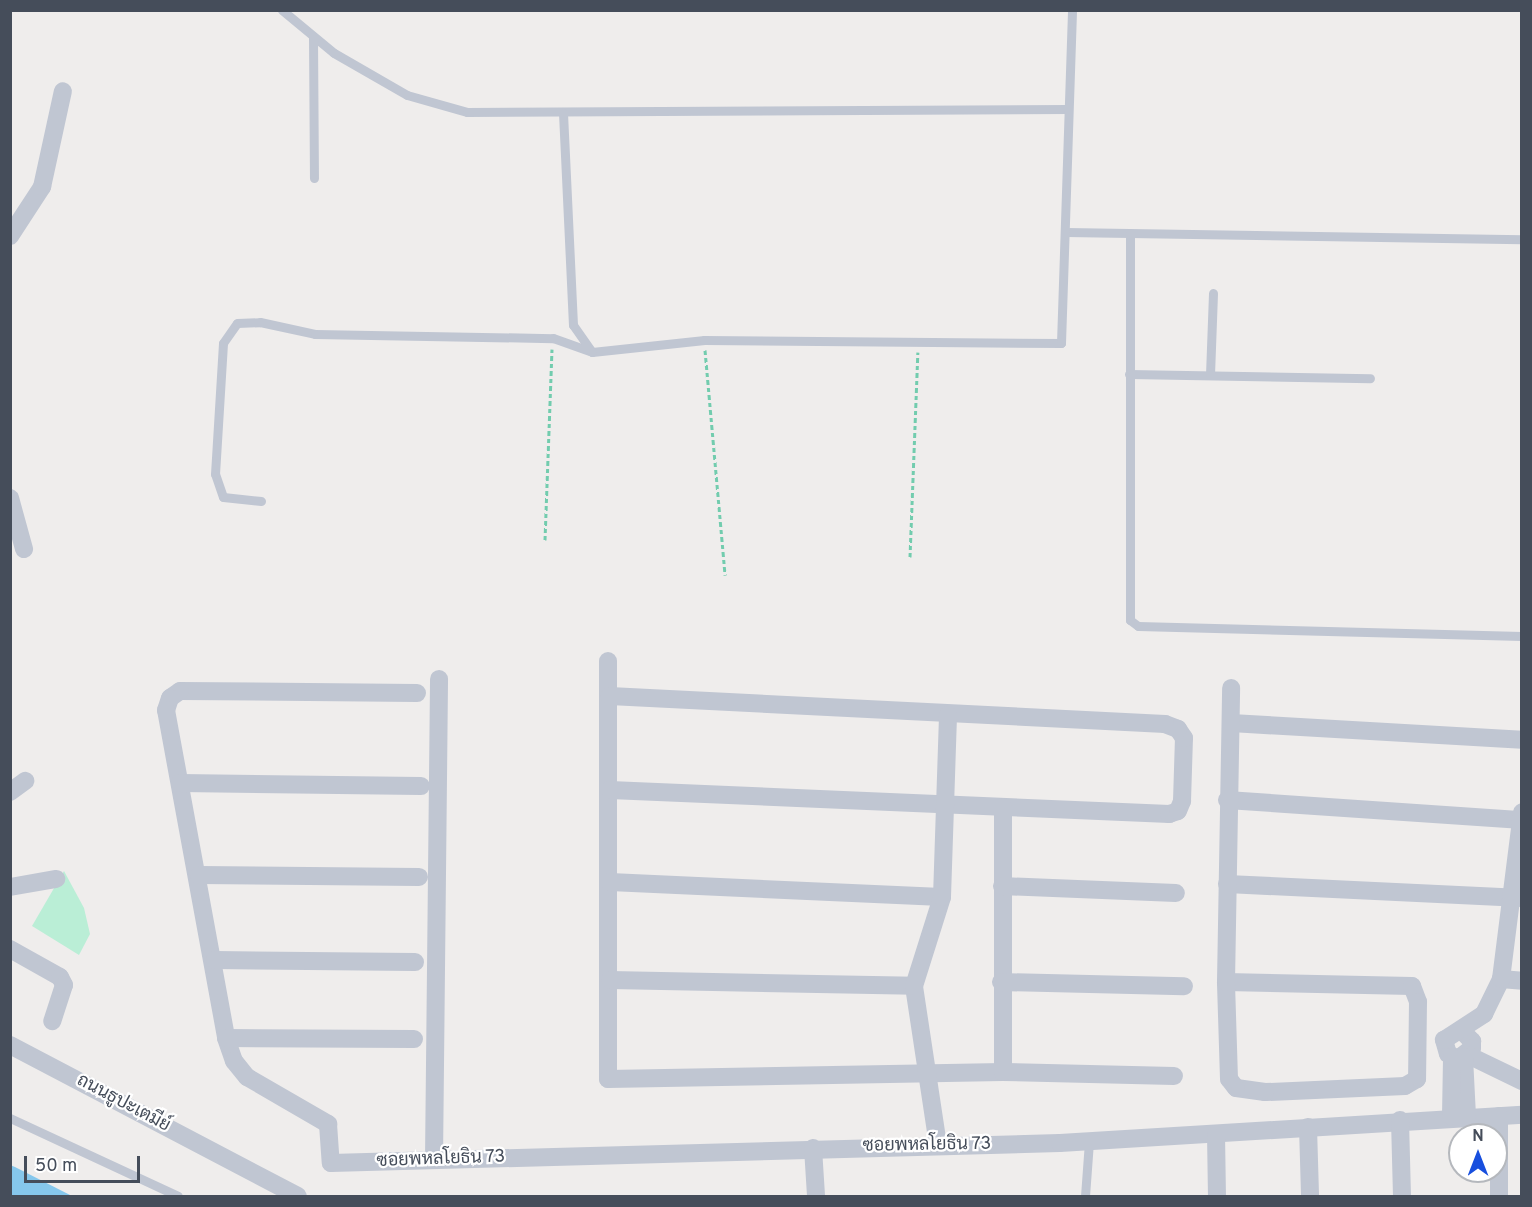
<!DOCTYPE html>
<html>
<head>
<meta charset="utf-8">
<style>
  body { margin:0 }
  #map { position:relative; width:1532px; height:1207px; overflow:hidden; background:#efedec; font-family:Overpass,Sarabun,sans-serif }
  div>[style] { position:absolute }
  .green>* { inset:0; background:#baeed6 }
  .water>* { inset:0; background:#86c7ec }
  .path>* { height:3px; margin-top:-1.5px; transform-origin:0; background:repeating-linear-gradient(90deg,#72ccae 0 4.5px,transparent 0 7.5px) }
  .lane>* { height:9px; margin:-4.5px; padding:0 4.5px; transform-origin:4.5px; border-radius:4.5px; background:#c0c6d2 }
  .street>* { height:18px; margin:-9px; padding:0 9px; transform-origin:9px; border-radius:9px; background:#c0c6d2 }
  span { translate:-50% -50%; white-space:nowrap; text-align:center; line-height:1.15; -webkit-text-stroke:4.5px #fff; paint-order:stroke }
  .street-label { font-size:18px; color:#454d5a }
  .frame { position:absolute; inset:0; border:12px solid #454d5a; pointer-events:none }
  .north { position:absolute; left:1448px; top:1123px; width:60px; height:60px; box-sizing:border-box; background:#fff; border:2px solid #b5b8bd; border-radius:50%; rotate:0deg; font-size:16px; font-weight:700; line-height:24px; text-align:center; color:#454d5a }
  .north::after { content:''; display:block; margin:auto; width:21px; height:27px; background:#184fde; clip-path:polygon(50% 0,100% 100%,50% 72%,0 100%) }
  .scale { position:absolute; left:24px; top:1156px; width:116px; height:27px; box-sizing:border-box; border:3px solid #454d5a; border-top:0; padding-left:8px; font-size:18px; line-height:21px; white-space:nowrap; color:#454d5a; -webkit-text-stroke:4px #fff; paint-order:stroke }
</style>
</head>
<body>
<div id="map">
  <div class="green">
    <i style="clip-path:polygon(64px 871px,84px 908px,90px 934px,79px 955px,32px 926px)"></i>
  </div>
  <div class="water">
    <i style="clip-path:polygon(10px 1165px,15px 1167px,72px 1196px,11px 1196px)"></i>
  </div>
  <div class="path">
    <i style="left:705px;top:350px;width:226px;rotate:84.9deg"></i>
    <i style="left:545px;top:540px;width:191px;rotate:-87.9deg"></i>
    <i style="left:910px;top:557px;width:205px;rotate:-87.8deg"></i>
  </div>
  <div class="lane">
    <i style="left:282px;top:10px;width:67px;rotate:39.6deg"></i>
    <i style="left:334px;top:53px;width:84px;rotate:29.9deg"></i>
    <i style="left:407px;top:95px;width:62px;rotate:15.8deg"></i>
    <i style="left:467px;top:112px;width:601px;rotate:-0.29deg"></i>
    <i style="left:313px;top:38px;width:140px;rotate:89.6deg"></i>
    <i style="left:1066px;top:232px;width:456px;rotate:0.9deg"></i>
    <i style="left:1130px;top:233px;width:387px;rotate:90deg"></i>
    <i style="left:1130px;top:620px;width:10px;rotate:37deg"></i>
    <i style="left:1138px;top:626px;width:384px;rotate:1.5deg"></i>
    <i style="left:592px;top:352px;width:113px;rotate:-6.1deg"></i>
    <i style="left:704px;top:340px;width:357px;rotate:0.5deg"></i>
    <i style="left:1061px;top:343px;width:333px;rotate:-88.1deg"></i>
    <i style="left:1129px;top:374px;width:241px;rotate:1deg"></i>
    <i style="left:1210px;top:375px;width:82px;rotate:-87.9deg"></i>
    <i style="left:261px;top:501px;width:38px;rotate:-174deg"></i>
    <i style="left:223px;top:497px;width:24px;rotate:-109deg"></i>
    <i style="left:215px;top:474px;width:131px;rotate:-86.5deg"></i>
    <i style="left:223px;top:343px;width:24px;rotate:-55deg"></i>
    <i style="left:237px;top:323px;width:23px;rotate:-2deg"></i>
    <i style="left:260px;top:322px;width:56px;rotate:12.3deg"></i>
    <i style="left:315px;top:334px;width:238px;rotate:1deg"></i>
    <i style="left:553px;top:338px;width:41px;rotate:19.7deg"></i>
    <i style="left:592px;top:352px;width:33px;rotate:-125deg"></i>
    <i style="left:573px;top:325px;width:212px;rotate:-92.7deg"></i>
    <i style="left:10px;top:1118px;width:185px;rotate:24.9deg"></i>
    <i style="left:1085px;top:1196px;width:55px;rotate:-85.8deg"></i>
  </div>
  <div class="street">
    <i style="left:10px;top:236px;width:59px;rotate:-56.9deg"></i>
    <i style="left:42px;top:187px;width:98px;rotate:-77.7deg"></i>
    <i style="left:10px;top:498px;width:53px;rotate:74.6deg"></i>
    <i style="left:608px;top:661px;width:418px;rotate:90deg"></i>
    <i style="left:608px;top:1079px;width:395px;rotate:-1deg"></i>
    <i style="left:1003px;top:1072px;width:171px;rotate:1.3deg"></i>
    <i style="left:417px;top:693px;width:237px;rotate:-179.5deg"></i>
    <i style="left:180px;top:691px;width:12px;rotate:145deg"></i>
    <i style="left:170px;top:698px;width:13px;rotate:108deg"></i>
    <i style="left:166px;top:710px;width:333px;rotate:79.6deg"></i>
    <i style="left:226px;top:1038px;width:24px;rotate:71deg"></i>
    <i style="left:234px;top:1061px;width:21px;rotate:51deg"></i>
    <i style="left:247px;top:1077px;width:94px;rotate:30.1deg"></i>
    <i style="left:328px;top:1124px;width:39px;rotate:86deg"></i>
    <i style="left:331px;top:1163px;width:729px;rotate:-1.57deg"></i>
    <i style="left:1060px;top:1143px;width:463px;rotate:-3.5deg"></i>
    <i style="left:1231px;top:723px;width:291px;rotate:3.3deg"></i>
    <i style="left:180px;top:783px;width:241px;rotate:0.7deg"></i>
    <i style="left:610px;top:790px;width:560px;rotate:2.46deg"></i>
    <i style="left:1169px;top:814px;width:9px;rotate:-18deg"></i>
    <i style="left:1178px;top:811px;width:11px;rotate:-68deg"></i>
    <i style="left:1182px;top:801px;width:63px;rotate:-88.2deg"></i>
    <i style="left:1184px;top:738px;width:11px;rotate:-124deg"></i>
    <i style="left:1178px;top:729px;width:14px;rotate:-159deg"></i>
    <i style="left:1165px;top:724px;width:556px;rotate:-177.11deg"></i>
    <i style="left:10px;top:792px;width:19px;rotate:-36deg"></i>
    <i style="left:1227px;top:800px;width:296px;rotate:3.9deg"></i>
    <i style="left:1003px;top:807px;width:265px;rotate:90deg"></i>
    <i style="left:199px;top:875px;width:220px;rotate:0.5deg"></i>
    <i style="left:610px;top:882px;width:332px;rotate:2.6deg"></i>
    <i style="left:1227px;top:884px;width:295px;rotate:2.7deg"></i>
    <i style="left:1002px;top:886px;width:174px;rotate:2.3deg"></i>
    <i style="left:10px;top:887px;width:47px;rotate:-9.9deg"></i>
    <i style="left:10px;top:949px;width:57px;rotate:29.2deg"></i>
    <i style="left:60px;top:977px;width:9px;rotate:63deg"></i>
    <i style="left:64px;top:985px;width:38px;rotate:108deg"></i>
    <i style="left:215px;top:960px;width:200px;rotate:0.6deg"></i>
    <i style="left:1501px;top:979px;width:21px;rotate:5deg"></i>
    <i style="left:610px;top:980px;width:304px;rotate:1.1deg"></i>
    <i style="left:1001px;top:982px;width:183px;rotate:1.3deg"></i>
    <i style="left:1226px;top:982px;width:186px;rotate:1.2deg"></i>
    <i style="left:1412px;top:986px;width:17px;rotate:69deg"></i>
    <i style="left:1418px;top:1002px;width:77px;rotate:90.7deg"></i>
    <i style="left:1417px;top:1079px;width:14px;rotate:150deg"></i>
    <i style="left:1405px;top:1086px;width:140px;rotate:177.5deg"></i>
    <i style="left:1265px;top:1092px;width:29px;rotate:-172deg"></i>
    <i style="left:1236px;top:1088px;width:11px;rotate:-128deg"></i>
    <i style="left:1229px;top:1079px;width:97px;rotate:-91.8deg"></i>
    <i style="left:1226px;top:982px;width:294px;rotate:-89deg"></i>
    <i style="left:1461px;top:1030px;width:16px;rotate:45deg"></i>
    <i style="left:1472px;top:1041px;width:7px;rotate:90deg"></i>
    <i style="left:1472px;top:1048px;width:18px;rotate:142deg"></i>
    <i style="left:1458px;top:1059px;width:11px;rotate:-153deg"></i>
    <i style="left:1448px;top:1054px;width:15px;rotate:-106deg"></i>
    <i style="left:1444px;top:1040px;width:48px;rotate:-33deg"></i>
    <i style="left:1484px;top:1014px;width:39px;rotate:-64deg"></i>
    <i style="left:1501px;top:979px;width:168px;rotate:-82.8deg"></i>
    <i style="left:226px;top:1038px;width:188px;rotate:0.3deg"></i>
    <i style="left:10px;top:1045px;width:325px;rotate:27.7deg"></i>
    <i style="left:1468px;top:1055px;width:60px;rotate:25.7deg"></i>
    <i style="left:1464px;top:1057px;width:59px;rotate:87.1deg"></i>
    <i style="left:1451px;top:1116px;width:59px;rotate:-89deg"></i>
    <i style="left:1499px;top:1116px;width:80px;rotate:90deg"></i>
    <i style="left:1400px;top:1120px;width:76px;rotate:88.5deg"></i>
    <i style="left:1308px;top:1127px;width:69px;rotate:88.3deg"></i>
    <i style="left:1216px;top:1134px;width:62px;rotate:89.1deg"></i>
    <i style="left:938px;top:1145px;width:161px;rotate:-98.6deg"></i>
    <i style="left:914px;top:986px;width:93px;rotate:-72.5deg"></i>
    <i style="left:942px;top:897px;width:182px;rotate:-88.1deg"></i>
    <i style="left:813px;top:1148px;width:48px;rotate:86.4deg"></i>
    <i style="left:434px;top:1160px;width:481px;rotate:-89.4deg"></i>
  </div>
  <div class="street-label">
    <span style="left:123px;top:1104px;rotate:28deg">ถนนธูปะเตมีย์</span>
    <span style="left:927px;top:1146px;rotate:-1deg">ซอยพหลโยธิน 73</span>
    <span style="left:441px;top:1160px;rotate:-2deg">ซอยพหลโยธิน 73</span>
  </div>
  <div class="frame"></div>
  <div class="north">N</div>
  <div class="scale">50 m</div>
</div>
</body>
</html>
